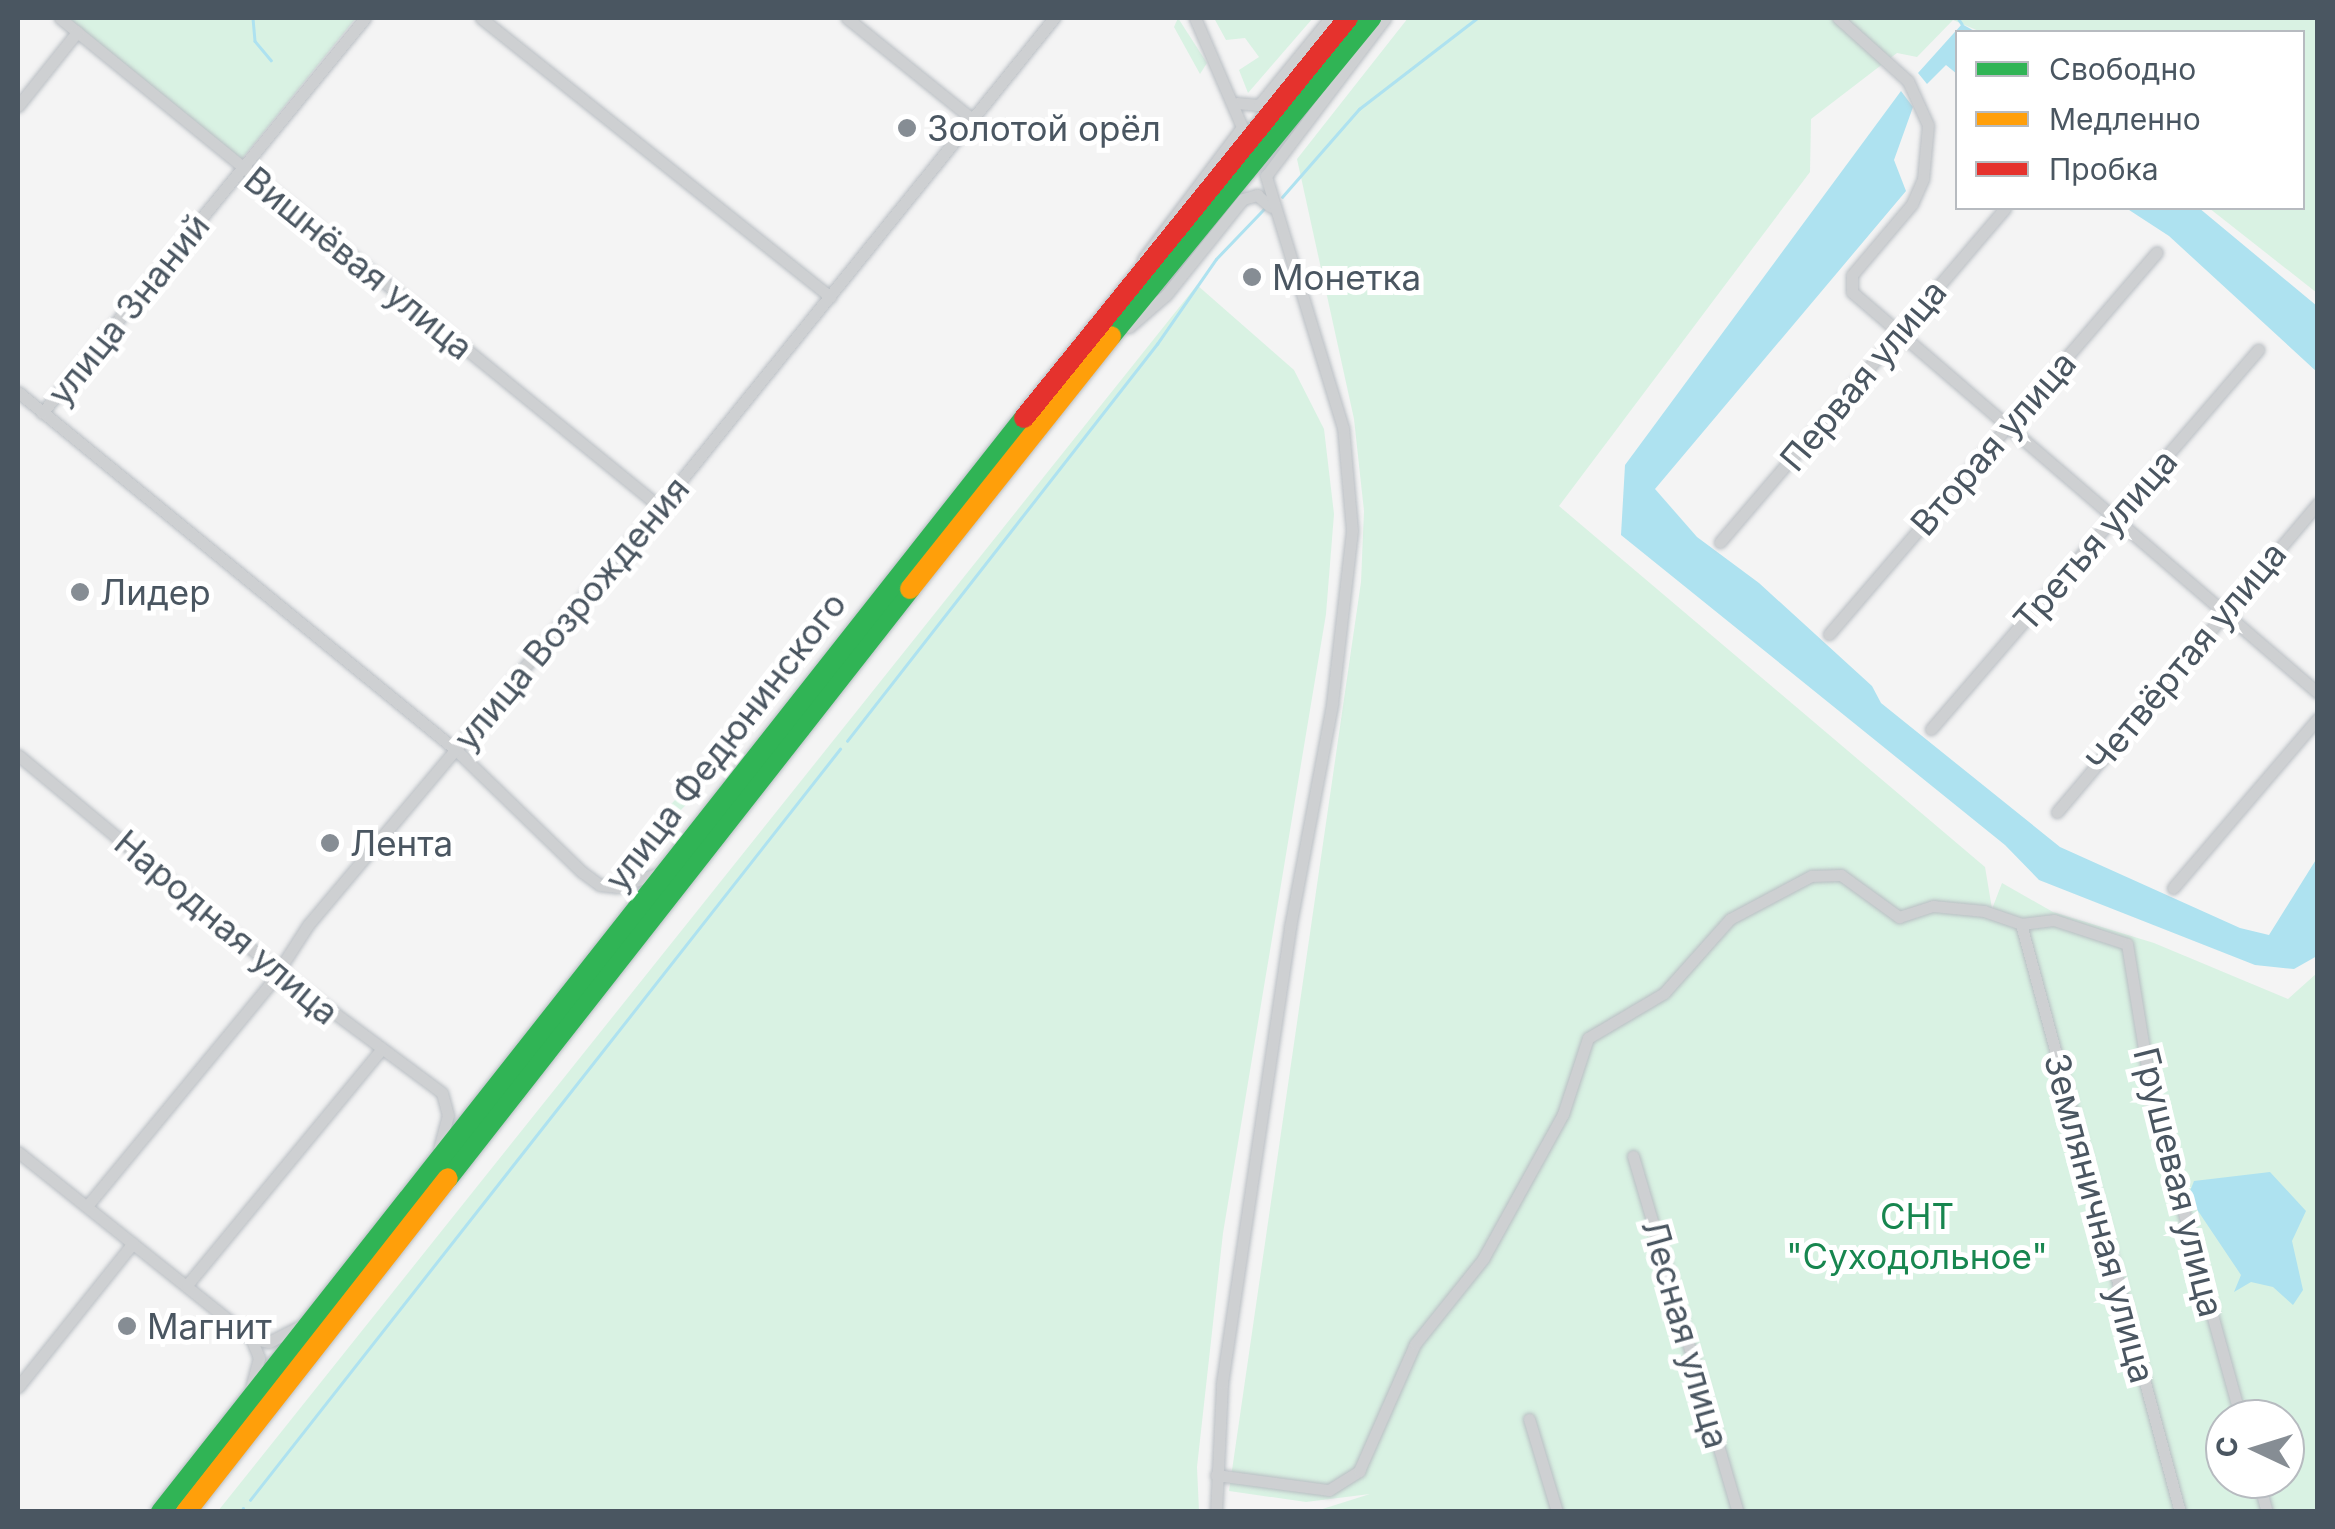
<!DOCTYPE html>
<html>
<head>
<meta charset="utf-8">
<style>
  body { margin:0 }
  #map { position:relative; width:2335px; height:1529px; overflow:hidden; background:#f4f4f4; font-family:Inter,sans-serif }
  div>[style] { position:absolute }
  .green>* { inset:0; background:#d9f2e3 }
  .water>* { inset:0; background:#aee2f0 }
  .stream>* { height:2.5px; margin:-1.25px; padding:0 1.25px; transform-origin:1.25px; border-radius:1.25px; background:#aee2f0 }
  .roads { filter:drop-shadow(0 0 2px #b9bec3) drop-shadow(0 0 2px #b9bec3) }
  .street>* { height:11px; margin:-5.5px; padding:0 5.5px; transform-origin:5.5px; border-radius:5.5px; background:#ced0d2 }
  .fast>* { height:20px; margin:-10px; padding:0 10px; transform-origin:10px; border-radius:10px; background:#30b455 }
  .slow>* { height:20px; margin:-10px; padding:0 10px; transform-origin:10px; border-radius:10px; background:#ff9f0a }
  .jam>* { height:20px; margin:-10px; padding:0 10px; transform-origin:10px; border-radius:10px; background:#e5322d }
  .dots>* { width:28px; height:28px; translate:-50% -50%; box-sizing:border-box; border:5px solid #fff; border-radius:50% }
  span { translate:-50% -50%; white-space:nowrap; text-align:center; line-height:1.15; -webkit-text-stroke:10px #fff; paint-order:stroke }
  .poi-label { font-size:35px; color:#4a5661 }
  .left { translate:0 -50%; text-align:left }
  .street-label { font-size:35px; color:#4a5661 }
  .park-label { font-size:35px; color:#17864f }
  .frame { position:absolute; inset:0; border:20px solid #4a5661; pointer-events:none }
  .legend { position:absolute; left:1955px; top:30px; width:350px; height:180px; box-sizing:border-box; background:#fff; border:2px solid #b7bbc0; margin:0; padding:12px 18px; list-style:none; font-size:30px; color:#4a5661 }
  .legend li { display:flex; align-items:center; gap:20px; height:50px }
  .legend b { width:50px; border:2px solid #b7bbc0 }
  .north { position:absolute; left:2205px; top:1399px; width:100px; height:100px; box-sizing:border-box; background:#fff; border:2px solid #b7bbc0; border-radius:50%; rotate:274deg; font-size:28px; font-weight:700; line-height:40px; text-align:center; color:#4a5661 }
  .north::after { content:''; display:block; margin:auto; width:35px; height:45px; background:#868d94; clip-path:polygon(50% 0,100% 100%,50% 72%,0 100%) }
</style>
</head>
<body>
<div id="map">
  <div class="green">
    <i style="clip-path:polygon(67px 18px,356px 18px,241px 160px)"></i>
    <i style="clip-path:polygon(1178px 18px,1207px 63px,1200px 74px,1174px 27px)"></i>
    <i style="clip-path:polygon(1214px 18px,1313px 18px,1248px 93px,1239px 70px,1259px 57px,1245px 38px,1226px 40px)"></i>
    <i style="clip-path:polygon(evenodd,1408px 18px,2317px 18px,2317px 293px,2209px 208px,2302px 208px,2302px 32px,1981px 32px,1953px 20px,1917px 57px,1897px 53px,1811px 119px,1810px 172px,1559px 506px,1985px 867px,1992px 909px,2002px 883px,2053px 912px,2154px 943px,2288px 999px,2317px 973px,2317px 1511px,1313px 1512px,1370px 1494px,1306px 1502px,1229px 1491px,1361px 582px,1364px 511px,1354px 419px,1297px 159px,1408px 18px,2225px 1419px,2285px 1419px,2285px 1479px,2225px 1479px,2225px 1419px)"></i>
    <i style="clip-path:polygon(1197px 285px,1294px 370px,1324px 429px,1334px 514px,1326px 614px,1223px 1233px,1197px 1467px,1199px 1511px,218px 1511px)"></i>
    <i style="clip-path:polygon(676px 799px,689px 802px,655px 835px,653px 823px)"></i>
  </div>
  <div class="water">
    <i style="clip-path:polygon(1962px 24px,1976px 32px,1958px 32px,1957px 74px,1946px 65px,1927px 84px,1918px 73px)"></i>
    <i style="clip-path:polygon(1901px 91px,1913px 107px,1894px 160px,1906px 191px,1655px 489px,1697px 537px,1759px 583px,1872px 686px,1881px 703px,2060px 847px,2240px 928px,2269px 935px,2317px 858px,2317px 956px,2294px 969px,2255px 965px,2039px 880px,2005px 845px,1621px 535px,1625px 465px)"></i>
    <i style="clip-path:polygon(2126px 208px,2199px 208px,2317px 306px,2317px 372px,2169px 236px)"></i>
    <i style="clip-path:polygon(2270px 1172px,2306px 1211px,2292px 1241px,2303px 1290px,2293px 1305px,2273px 1287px,2251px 1282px,2234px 1292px,2241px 1275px,2188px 1196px,2194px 1181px)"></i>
  </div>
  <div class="stream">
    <i style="left:253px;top:18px;width:23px;rotate:85deg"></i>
    <i style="left:255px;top:41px;width:25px;rotate:50deg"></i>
    <i style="left:1958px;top:18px;width:7px;rotate:56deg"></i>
    <i style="left:1282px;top:197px;width:117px;rotate:-48.8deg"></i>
    <i style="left:1359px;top:109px;width:149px;rotate:-37.6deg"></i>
    <i style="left:847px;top:741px;width:504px;rotate:-52.02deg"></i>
    <i style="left:1157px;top:344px;width:103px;rotate:-55.2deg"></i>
    <i style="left:1216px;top:259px;width:69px;rotate:-46.2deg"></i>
    <i style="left:250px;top:1500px;width:955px;rotate:-51.85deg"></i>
    <i style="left:241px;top:1512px;width:4px;rotate:-63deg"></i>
  </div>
  <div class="roads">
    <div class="street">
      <i style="left:60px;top:18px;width:774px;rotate:39.18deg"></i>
      <i style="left:481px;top:18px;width:447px;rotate:38.6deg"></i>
      <i style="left:847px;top:18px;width:161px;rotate:38.9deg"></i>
      <i style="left:1838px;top:18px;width:94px;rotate:42deg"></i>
      <i style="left:1908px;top:81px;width:48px;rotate:65.6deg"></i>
      <i style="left:1928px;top:125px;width:54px;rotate:95.3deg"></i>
      <i style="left:1923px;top:179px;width:27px;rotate:114deg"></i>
      <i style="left:1912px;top:204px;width:93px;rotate:130.2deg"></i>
      <i style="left:1852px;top:275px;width:17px;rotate:90deg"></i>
      <i style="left:1852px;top:292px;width:615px;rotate:40.71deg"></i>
      <i style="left:1237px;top:103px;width:22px;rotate:5deg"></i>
      <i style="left:1259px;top:105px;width:112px;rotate:-50.8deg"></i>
      <i style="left:18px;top:106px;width:95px;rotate:-51.4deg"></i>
      <i style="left:1143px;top:259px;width:165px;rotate:-53.1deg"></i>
      <i style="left:1242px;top:127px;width:119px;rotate:-113.3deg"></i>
      <i style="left:1129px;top:327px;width:49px;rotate:-40.9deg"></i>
      <i style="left:1166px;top:295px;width:123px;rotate:-51.3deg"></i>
      <i style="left:1243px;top:199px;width:15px;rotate:-16deg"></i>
      <i style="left:1257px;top:195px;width:18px;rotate:41deg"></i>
      <i style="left:18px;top:392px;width:566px;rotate:39.26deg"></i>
      <i style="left:456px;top:750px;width:175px;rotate:44.1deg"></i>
      <i style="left:582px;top:872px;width:22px;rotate:36deg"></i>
      <i style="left:600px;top:885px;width:17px;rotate:7deg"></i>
      <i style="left:617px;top:887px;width:44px;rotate:-18.4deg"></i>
      <i style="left:42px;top:413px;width:510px;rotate:-50.73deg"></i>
      <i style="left:1720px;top:542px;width:439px;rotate:-49.5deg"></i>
      <i style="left:1829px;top:634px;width:503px;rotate:-49.35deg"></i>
      <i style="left:1931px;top:729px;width:501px;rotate:-49.21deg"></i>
      <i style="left:18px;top:755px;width:338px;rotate:39.7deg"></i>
      <i style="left:278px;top:971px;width:204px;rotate:36.6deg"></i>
      <i style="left:442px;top:1093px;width:23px;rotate:75deg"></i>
      <i style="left:448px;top:1115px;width:34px;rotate:105deg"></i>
      <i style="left:2057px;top:812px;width:404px;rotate:-49.8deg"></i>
      <i style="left:2173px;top:888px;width:223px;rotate:-49.5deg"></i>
      <i style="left:2021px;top:924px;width:609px;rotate:74.87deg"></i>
      <i style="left:18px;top:1152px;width:298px;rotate:38.6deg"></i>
      <i style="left:251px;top:1338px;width:22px;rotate:68deg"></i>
      <i style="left:259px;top:1358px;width:30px;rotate:105deg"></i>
      <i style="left:1633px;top:1156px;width:371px;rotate:73.6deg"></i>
      <i style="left:87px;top:1206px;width:288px;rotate:-50.5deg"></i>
      <i style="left:270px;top:984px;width:70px;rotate:-57.2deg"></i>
      <i style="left:308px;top:925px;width:563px;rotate:-49.97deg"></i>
      <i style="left:670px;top:494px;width:612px;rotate:-51.11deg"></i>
      <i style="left:187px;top:1285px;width:303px;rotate:-50.5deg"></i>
      <i style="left:251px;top:1338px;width:18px;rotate:13deg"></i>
      <i style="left:269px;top:1342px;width:37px;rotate:-27deg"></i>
      <i style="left:18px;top:1387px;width:184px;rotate:-51.4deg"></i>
      <i style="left:1529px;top:1419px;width:97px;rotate:73.2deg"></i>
      <i style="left:1216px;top:1475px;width:114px;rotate:7.6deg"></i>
      <i style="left:1329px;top:1490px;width:36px;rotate:-32deg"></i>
      <i style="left:1359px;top:1471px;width:139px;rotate:-66.2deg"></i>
      <i style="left:1415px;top:1344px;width:109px;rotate:-51.3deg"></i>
      <i style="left:1483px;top:1259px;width:166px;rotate:-61.1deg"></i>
      <i style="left:1563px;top:1114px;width:80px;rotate:-71.8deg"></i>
      <i style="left:1588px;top:1038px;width:88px;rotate:-30.6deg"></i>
      <i style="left:1664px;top:993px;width:99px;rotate:-48.3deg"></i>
      <i style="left:1730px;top:919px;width:92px;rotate:-28deg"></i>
      <i style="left:1811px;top:876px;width:30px;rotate:-2deg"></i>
      <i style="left:1841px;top:875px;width:72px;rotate:35.9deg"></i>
      <i style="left:1899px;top:917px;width:36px;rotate:-18deg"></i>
      <i style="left:1933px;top:906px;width:51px;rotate:5.6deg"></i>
      <i style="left:1984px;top:911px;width:39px;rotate:19deg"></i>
      <i style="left:2021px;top:924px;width:33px;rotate:-7deg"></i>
      <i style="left:2054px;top:920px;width:77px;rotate:18.2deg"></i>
      <i style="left:2127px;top:944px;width:156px;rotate:80.8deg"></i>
      <i style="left:2152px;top:1098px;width:333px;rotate:74.5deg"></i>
      <i style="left:2258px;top:1479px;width:34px;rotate:75deg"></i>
      <i style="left:1216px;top:1512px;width:129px;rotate:-87.3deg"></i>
      <i style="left:1222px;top:1383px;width:461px;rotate:-81.5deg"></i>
      <i style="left:1290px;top:927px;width:227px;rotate:-79.3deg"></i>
      <i style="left:1332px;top:704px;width:175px;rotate:-83.4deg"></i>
      <i style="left:1352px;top:530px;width:102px;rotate:-95deg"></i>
      <i style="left:1343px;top:428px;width:264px;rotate:-107deg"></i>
      <i style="left:1266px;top:176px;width:198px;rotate:-53deg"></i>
    </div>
    <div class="fast">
      <i style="left:1111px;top:336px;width:411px;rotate:-50.7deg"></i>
      <i style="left:448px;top:1178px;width:749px;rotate:-51.89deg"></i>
      <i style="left:161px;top:1512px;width:1393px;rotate:-51.73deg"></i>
    </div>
    <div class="slow">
      <i style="left:910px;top:589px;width:323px;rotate:-51.5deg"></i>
      <i style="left:186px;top:1512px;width:424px;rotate:-51.9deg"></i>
    </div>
    <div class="jam">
      <i style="left:1024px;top:418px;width:515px;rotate:-50.99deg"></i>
    </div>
  </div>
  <div class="dots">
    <i style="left:907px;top:128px;background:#868d94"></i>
    <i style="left:1252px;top:277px;background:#868d94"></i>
    <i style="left:80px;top:592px;background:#868d94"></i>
    <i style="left:330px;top:843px;background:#868d94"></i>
    <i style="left:127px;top:1326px;background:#868d94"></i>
  </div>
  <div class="poi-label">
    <span class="left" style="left:927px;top:128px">Золотой орёл</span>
    <span class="left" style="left:1272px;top:277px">Монетка</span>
    <span class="left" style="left:100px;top:592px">Лидер</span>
    <span class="left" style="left:350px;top:843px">Лента</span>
    <span class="left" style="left:147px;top:1326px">Магнит</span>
  </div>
  <div class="street-label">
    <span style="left:359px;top:263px;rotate:39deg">Вишнёвая улица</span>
    <span style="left:128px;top:309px;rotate:-51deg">улица Знаний</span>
    <span style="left:1863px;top:375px;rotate:-50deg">Первая улица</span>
    <span style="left:1993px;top:443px;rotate:-49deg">Вторая улица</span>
    <span style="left:2095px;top:540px;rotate:-49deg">Третья улица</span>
    <span style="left:571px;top:613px;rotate:-50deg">улица Возрождения</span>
    <span style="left:2186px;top:657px;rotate:-50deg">Четвёртая улица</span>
    <span style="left:725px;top:741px;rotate:-52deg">улица Федюнинского</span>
    <span style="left:227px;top:927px;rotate:40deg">Народная улица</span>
    <span style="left:2179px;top:1182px;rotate:76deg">Грушевая улица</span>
    <span style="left:2100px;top:1218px;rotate:75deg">Земляничная улица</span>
    <span style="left:1686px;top:1334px;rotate:74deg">Лесная улица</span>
  </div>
  <div class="park-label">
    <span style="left:1917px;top:1236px">СНТ<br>"Суходольное"</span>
  </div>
  <div class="frame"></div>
  <ul class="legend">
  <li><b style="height:12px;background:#30b455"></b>Свободно</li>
  <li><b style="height:12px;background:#ff9f0a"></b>Медленно</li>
  <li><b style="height:12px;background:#e5322d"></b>Пробка</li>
  </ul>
  <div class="north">С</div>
</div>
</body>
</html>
